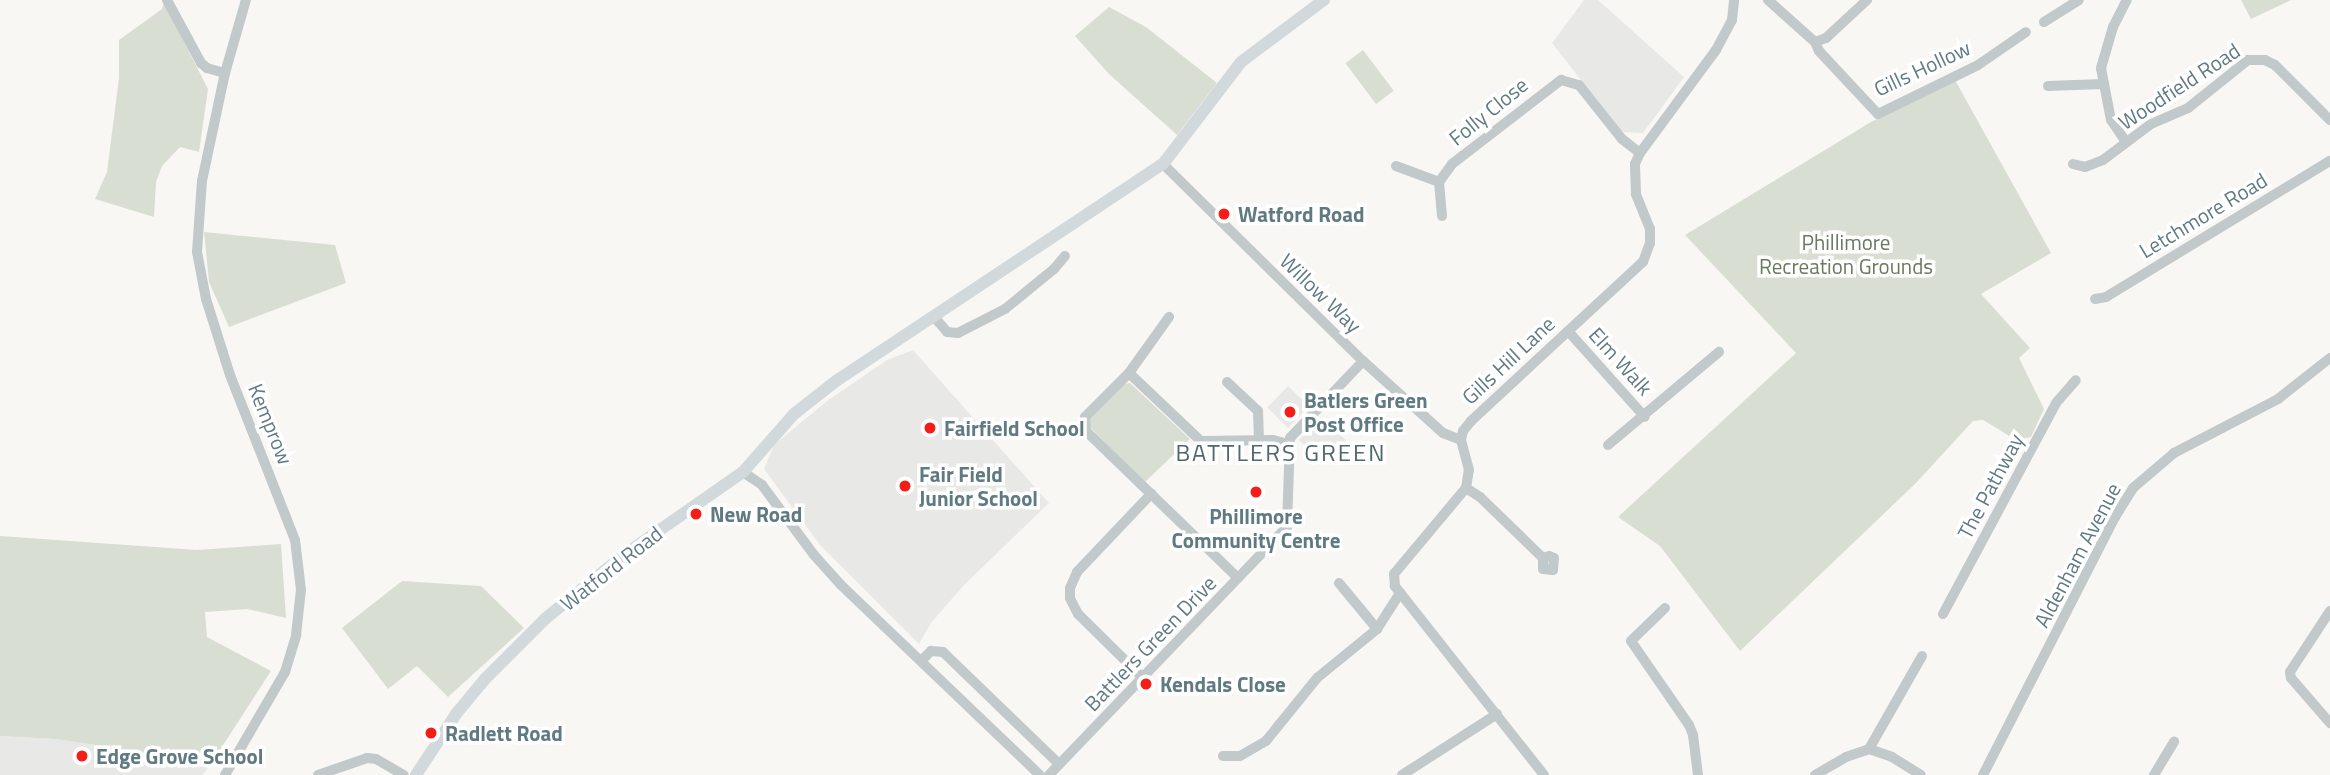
<!DOCTYPE html>
<html>
<head>
<meta charset="utf-8">
<style>
  body { margin:0 }
  #map { position:relative; width:2330px; height:775px; overflow:hidden; background:#f8f7f4; font-family:"Titillium Web",sans-serif }
  div>[style] { position:absolute }
  .built>* { inset:0; background:#e8e9e7; transform-origin:0 0 }
  .green>* { inset:0; background:#d9ded3; transform-origin:0 0 }
  .minor>* { height:10px; margin:-5px; padding:0 5px; transform-origin:5px; border-radius:5px; background:#c2c9cb }
  .major>* { height:12px; margin:-6px; padding:0 6px; transform-origin:6px; border-radius:6px; background:#d2d9dc }
  .dots>* { width:19px; height:19px; translate:-50% -50%; box-sizing:border-box; border:4px solid #fff; border-radius:50% }
  span { translate:-50% -50%; white-space:nowrap; text-align:center; line-height:1.15; -webkit-text-stroke:7px #fff; paint-order:stroke }
  .street-label { font-size:21px; color:#607a82 }
  .poi-label { font-size:21px; color:#607a82; font-weight:700 }
  .left { translate:0 -50%; text-align:left }
  .park-label { font-size:21px; color:#697a5f }
  .quarter-label { font-size:24px; color:#52666d; letter-spacing:2px }
</style>
</head>
<body>
<div id="map">
  <div class="built">
    <i style="clip-path:polygon(1584px 0,1598px 0,1684px 77px,1643px 133px,1622px 132px,1552px 43px)"></i>
    <i style="clip-path:polygon(913px 350px,1049px 503px,964px 585px,931px 623px,919px 644px,820px 545px,764px 469px,774px 445px,827px 401px,887px 360px)"></i>
    <i style="left:1288px;top:386px;width:29px;height:30px;rotate:44deg"></i>
    <i style="clip-path:polygon(1320px 417px,1348px 442px,1339px 453px,1312px 452px,1299px 440px)"></i>
    <i style="clip-path:polygon(0 736px,55px 739px,136px 751px,209px 767px,202px 775px,0 775px)"></i>
  </div>
  <div class="green">
    <i style="clip-path:polygon(2241px 0,2291px 0,2251px 19px)"></i>
    <i style="clip-path:polygon(164px 3px,208px 89px,199px 152px,180px 147px,162px 166px,156px 182px,154px 217px,95px 199px,107px 172px,119px 78px,119px 40px,162px 9px)"></i>
    <i style="clip-path:polygon(1109px 7px,1146px 27px,1217px 83px,1177px 135px,1109px 74px,1075px 36px)"></i>
    <i style="left:1363px;top:50px;width:51px;height:22px;rotate:53deg"></i>
    <i style="clip-path:polygon(1955px 80px,2051px 253px,1981px 294px,2030px 348px,2019px 358px,2044px 409px,2031px 437px,2016px 440px,1983px 420px,1973px 421px,1916px 483px,1740px 651px,1660px 546px,1618px 517px,1796px 353px,1685px 235px,1871px 122px)"></i>
    <i style="clip-path:polygon(204px 232px,335px 245px,346px 283px,229px 327px,209px 282px)"></i>
    <i style="clip-path:polygon(1130px 383px,1190px 439px,1144px 483px,1090px 427px,1090px 418px,1124px 384px)"></i>
    <i style="clip-path:polygon(0 536px,197px 550px,281px 544px,286px 618px,247px 609px,205px 612px,207px 637px,271px 671px,209px 767px,136px 751px,55px 739px,0 736px)"></i>
    <i style="clip-path:polygon(402px 581px,481px 586px,524px 628px,448px 697px,417px 666px,388px 689px,342px 628px)"></i>
  </div>
  <div class="minor">
    <i style="left:167px;top:0;width:72px;rotate:61.6deg"></i>
    <i style="left:201px;top:63px;width:8px;rotate:40deg"></i>
    <i style="left:207px;top:68px;width:19px;rotate:16deg"></i>
    <i style="left:1768px;top:0;width:63px;rotate:41.8deg"></i>
    <i style="left:2044px;top:22px;width:41px;rotate:-32.2deg"></i>
    <i style="left:1815px;top:42px;width:10px;rotate:66deg"></i>
    <i style="left:1819px;top:51px;width:86px;rotate:46.9deg"></i>
    <i style="left:1878px;top:114px;width:111px;rotate:-26.1deg"></i>
    <i style="left:1978px;top:65px;width:58px;rotate:-34.5deg"></i>
    <i style="left:1815px;top:42px;width:12px;rotate:-20deg"></i>
    <i style="left:1826px;top:38px;width:56px;rotate:-42.8deg"></i>
    <i style="left:2048px;top:86px;width:55px;rotate:-2.1deg"></i>
    <i style="left:2126px;top:142px;width:27px;rotate:-124deg"></i>
    <i style="left:2111px;top:120px;width:53px;rotate:-100.9deg"></i>
    <i style="left:2101px;top:68px;width:43px;rotate:-73.7deg"></i>
    <i style="left:2113px;top:27px;width:30px;rotate:-63deg"></i>
    <i style="left:1163px;top:164px;width:281px;rotate:44.6deg"></i>
    <i style="left:1363px;top:361px;width:108px;rotate:42deg"></i>
    <i style="left:1443px;top:433px;width:19px;rotate:21deg"></i>
    <i style="left:2073px;top:164px;width:12px;rotate:14deg"></i>
    <i style="left:2085px;top:167px;width:19px;rotate:-21deg"></i>
    <i style="left:2103px;top:160px;width:60px;rotate:-36.9deg"></i>
    <i style="left:2151px;top:124px;width:40px;rotate:-23.4deg"></i>
    <i style="left:2188px;top:108px;width:77px;rotate:-38.7deg"></i>
    <i style="left:2248px;top:60px;width:17px"></i>
    <i style="left:2265px;top:60px;width:11px;rotate:27deg"></i>
    <i style="left:2275px;top:65px;width:78px;rotate:45deg"></i>
    <i style="left:1396px;top:166px;width:46px;rotate:20.4deg"></i>
    <i style="left:1442px;top:216px;width:34px;rotate:-95deg"></i>
    <i style="left:1439px;top:182px;width:22px;rotate:-54deg"></i>
    <i style="left:1452px;top:164px;width:138px;rotate:-37.6deg"></i>
    <i style="left:1561px;top:80px;width:19px;rotate:16deg"></i>
    <i style="left:1579px;top:85px;width:69px;rotate:51.5deg"></i>
    <i style="left:1622px;top:139px;width:23px;rotate:38deg"></i>
    <i style="left:2095px;top:299px;width:11px;rotate:-10deg"></i>
    <i style="left:2106px;top:297px;width:262px;rotate:-31.3deg"></i>
    <i style="left:935px;top:318px;width:18px;rotate:49deg"></i>
    <i style="left:947px;top:332px;width:11px;rotate:5deg"></i>
    <i style="left:958px;top:333px;width:53px;rotate:-27.1deg"></i>
    <i style="left:1005px;top:309px;width:63px;rotate:-39.2deg"></i>
    <i style="left:1054px;top:269px;width:17px;rotate:-50deg"></i>
    <i style="left:1568px;top:331px;width:115px;rotate:48.2deg"></i>
    <i style="left:1129px;top:373px;width:69px;rotate:-54.5deg"></i>
    <i style="left:1227px;top:382px;width:42px;rotate:43.1deg"></i>
    <i style="left:1258px;top:411px;width:29px;rotate:88deg"></i>
    <i style="left:1608px;top:445px;width:145px;rotate:-40deg"></i>
    <i style="left:743px;top:472px;width:23px;rotate:34deg"></i>
    <i style="left:762px;top:485px;width:87px;rotate:53.4deg"></i>
    <i style="left:814px;top:555px;width:40px;rotate:48deg"></i>
    <i style="left:841px;top:585px;width:275px;rotate:43.7deg"></i>
    <i style="left:1466px;top:488px;width:17px;rotate:33deg"></i>
    <i style="left:1480px;top:497px;width:88px;rotate:44.1deg"></i>
    <i style="left:1543px;top:558px;width:6px;rotate:-18deg"></i>
    <i style="left:1549px;top:556px;width:5px;rotate:22deg"></i>
    <i style="left:1554px;top:558px;width:12px;rotate:95deg"></i>
    <i style="left:1553px;top:570px;width:10px;rotate:-174deg"></i>
    <i style="left:1543px;top:569px;width:11px;rotate:-90deg"></i>
    <i style="left:1238px;top:578px;width:211px;rotate:-136deg"></i>
    <i style="left:1086px;top:431px;width:14px;rotate:-94deg"></i>
    <i style="left:1085px;top:417px;width:62px;rotate:-45deg"></i>
    <i style="left:1129px;top:373px;width:99px;rotate:43.4deg"></i>
    <i style="left:1201px;top:441px;width:72px;rotate:-0.8deg"></i>
    <i style="left:1273px;top:440px;width:16px;rotate:15deg"></i>
    <i style="left:1339px;top:583px;width:60px;rotate:50.4deg"></i>
    <i style="left:1665px;top:608px;width:47px;rotate:135.9deg"></i>
    <i style="left:1631px;top:641px;width:102px;rotate:55.4deg"></i>
    <i style="left:1689px;top:725px;width:11px;rotate:68deg"></i>
    <i style="left:1693px;top:735px;width:40px;rotate:82.9deg"></i>
    <i style="left:2330px;top:611px;width:73px;rotate:123.3deg"></i>
    <i style="left:2290px;top:672px;width:6px;rotate:81deg"></i>
    <i style="left:2291px;top:678px;width:60px;rotate:49.1deg"></i>
    <i style="left:1943px;top:614px;width:239px;rotate:-61.8deg"></i>
    <i style="left:2056px;top:403px;width:30px;rotate:-49deg"></i>
    <i style="left:922px;top:660px;width:13px;rotate:-45deg"></i>
    <i style="left:931px;top:651px;width:12px;rotate:5deg"></i>
    <i style="left:943px;top:652px;width:161px;rotate:44deg"></i>
    <i style="left:1143px;top:678px;width:91px;rotate:-135.4deg"></i>
    <i style="left:1078px;top:614px;width:18px;rotate:-117deg"></i>
    <i style="left:1070px;top:598px;width:10px;rotate:-90deg"></i>
    <i style="left:1070px;top:588px;width:17px;rotate:-66deg"></i>
    <i style="left:1077px;top:572px;width:108px;rotate:-46.5deg"></i>
    <i style="left:1869px;top:749px;width:107px;rotate:-60.3deg"></i>
    <i style="left:1223px;top:756px;width:17px"></i>
    <i style="left:1240px;top:756px;width:30px;rotate:-30deg"></i>
    <i style="left:1266px;top:741px;width:81px;rotate:-51deg"></i>
    <i style="left:1317px;top:678px;width:77px;rotate:-39.2deg"></i>
    <i style="left:1377px;top:629px;width:43px;rotate:-57.4deg"></i>
    <i style="left:225px;top:775px;width:119px;rotate:-59.8deg"></i>
    <i style="left:285px;top:672px;width:39px;rotate:-73deg"></i>
    <i style="left:296px;top:635px;width:45px;rotate:-83.7deg"></i>
    <i style="left:301px;top:590px;width:50px;rotate:-96.8deg"></i>
    <i style="left:295px;top:540px;width:177px;rotate:-111.5deg"></i>
    <i style="left:230px;top:375px;width:80px;rotate:-107.5deg"></i>
    <i style="left:206px;top:299px;width:48px;rotate:-100.8deg"></i>
    <i style="left:197px;top:252px;width:71px;rotate:-86deg"></i>
    <i style="left:202px;top:181px;width:110px;rotate:-78deg"></i>
    <i style="left:225px;top:73px;width:76px;rotate:-74deg"></i>
    <i style="left:318px;top:775px;width:52px;rotate:-19.1deg"></i>
    <i style="left:367px;top:758px;width:9px;rotate:6deg"></i>
    <i style="left:376px;top:759px;width:32px;rotate:30deg"></i>
    <i style="left:1049px;top:775px;width:344px;rotate:-46.2deg"></i>
    <i style="left:1287px;top:527px;width:89px;rotate:-88.1deg"></i>
    <i style="left:1290px;top:438px;width:106px;rotate:-46.5deg"></i>
    <i style="left:1402px;top:775px;width:113px;rotate:-32.7deg"></i>
    <i style="left:1544px;top:775px;width:241px;rotate:-128.3deg"></i>
    <i style="left:1395px;top:586px;width:12px;rotate:-95deg"></i>
    <i style="left:1394px;top:574px;width:112px;rotate:-50.1deg"></i>
    <i style="left:1466px;top:488px;width:18px;rotate:-81deg"></i>
    <i style="left:1469px;top:470px;width:31px;rotate:-105deg"></i>
    <i style="left:1461px;top:440px;width:9px;rotate:-77deg"></i>
    <i style="left:1463px;top:431px;width:13px;rotate:-51deg"></i>
    <i style="left:1471px;top:421px;width:234px;rotate:-42.8deg"></i>
    <i style="left:1643px;top:262px;width:20px;rotate:-70deg"></i>
    <i style="left:1650px;top:243px;width:14px;rotate:-90deg"></i>
    <i style="left:1650px;top:229px;width:38px;rotate:-112deg"></i>
    <i style="left:1636px;top:194px;width:30px;rotate:-92deg"></i>
    <i style="left:1635px;top:164px;width:12px;rotate:-66deg"></i>
    <i style="left:1640px;top:153px;width:128px;rotate:-53.6deg"></i>
    <i style="left:1716px;top:50px;width:34px;rotate:-62deg"></i>
    <i style="left:1732px;top:20px;width:20px;rotate:-84deg"></i>
    <i style="left:1815px;top:775px;width:36px;rotate:-30deg"></i>
    <i style="left:1846px;top:757px;width:24px;rotate:-19deg"></i>
    <i style="left:1869px;top:749px;width:24px;rotate:19deg"></i>
    <i style="left:1892px;top:757px;width:34px;rotate:32deg"></i>
    <i style="left:1983px;top:775px;width:290px;rotate:-62.9deg"></i>
    <i style="left:2115px;top:517px;width:34px;rotate:-58deg"></i>
    <i style="left:2133px;top:488px;width:54px;rotate:-40.5deg"></i>
    <i style="left:2174px;top:453px;width:117px;rotate:-27.4deg"></i>
    <i style="left:2278px;top:399px;width:66px;rotate:-38.3deg"></i>
    <i style="left:2154px;top:775px;width:39px;rotate:-59deg"></i>
  </div>
  <div class="major">
    <i style="left:416px;top:775px;width:73px;rotate:-56.7deg"></i>
    <i style="left:456px;top:714px;width:45px;rotate:-50.4deg"></i>
    <i style="left:485px;top:679px;width:86px;rotate:-45deg"></i>
    <i style="left:546px;top:618px;width:100px;rotate:-38.9deg"></i>
    <i style="left:624px;top:555px;width:145px;rotate:-34.9deg"></i>
    <i style="left:743px;top:472px;width:77px;rotate:-48.7deg"></i>
    <i style="left:794px;top:414px;width:53px;rotate:-38.2deg"></i>
    <i style="left:836px;top:381px;width:392px;rotate:-33.6deg"></i>
    <i style="left:1163px;top:164px;width:128px;rotate:-52.6deg"></i>
    <i style="left:1241px;top:62px;width:104px;rotate:-36.8deg"></i>
  </div>
  <div class="dots">
    <i style="left:1224px;top:214px;background:#f41d18"></i>
    <i style="left:1290px;top:412px;background:#f41d18"></i>
    <i style="left:930px;top:428px;background:#f41d18"></i>
    <i style="left:905px;top:486px;background:#f41d18"></i>
    <i style="left:1256px;top:492px;background:#f41d18"></i>
    <i style="left:696px;top:514px;background:#f41d18"></i>
    <i style="left:1146px;top:684px;background:#f41d18"></i>
    <i style="left:431px;top:733px;background:#f41d18"></i>
    <i style="left:82px;top:756px;background:#f41d18"></i>
  </div>
  <div class="street-label">
    <span style="left:1922px;top:68px;rotate:-25deg">Gills Hollow</span>
    <span style="left:2179px;top:86px;rotate:-33deg">Woodfield Road</span>
    <span style="left:1488px;top:111px;rotate:-39deg">Folly Close</span>
    <span style="left:2203px;top:215px;rotate:-31deg">Letchmore Road</span>
    <span style="left:1321px;top:293px;rotate:44deg">Willow Way</span>
    <span style="left:1508px;top:360px;rotate:-43deg">Gills Hill Lane</span>
    <span style="left:1621px;top:361px;rotate:48deg">Elm Walk</span>
    <span style="left:271px;top:424px;rotate:68deg">Kemprow</span>
    <span style="left:1990px;top:486px;rotate:-62deg">The Pathway</span>
    <span style="left:2077px;top:555px;rotate:-62deg">Aldenham Avenue</span>
    <span style="left:611px;top:568px;rotate:-38deg">Watford Road</span>
    <span style="left:1150px;top:643px;rotate:-46deg">Battlers Green Drive</span>
  </div>
  <div class="poi-label">
    <span class="left" style="left:1238px;top:214px">Watford Road</span>
    <span class="left" style="left:1304px;top:412px">Batlers Green<br>Post Office</span>
    <span class="left" style="left:944px;top:428px">Fairfield School</span>
    <span class="left" style="left:919px;top:486px">Fair Field<br>Junior School</span>
    <span class="left" style="left:710px;top:514px">New Road</span>
    <span style="left:1256px;top:528px">Phillimore<br>Community Centre</span>
    <span class="left" style="left:1160px;top:684px">Kendals Close</span>
    <span class="left" style="left:445px;top:733px">Radlett Road</span>
    <span class="left" style="left:96px;top:756px">Edge Grove School</span>
  </div>
  <div class="park-label">
    <span style="left:1846px;top:254px">Phillimore<br>Recreation Grounds</span>
  </div>
  <div class="quarter-label">
    <span style="left:1281px;top:453px">BATTLERS GREEN</span>
  </div>
</div>
</body>
</html>
